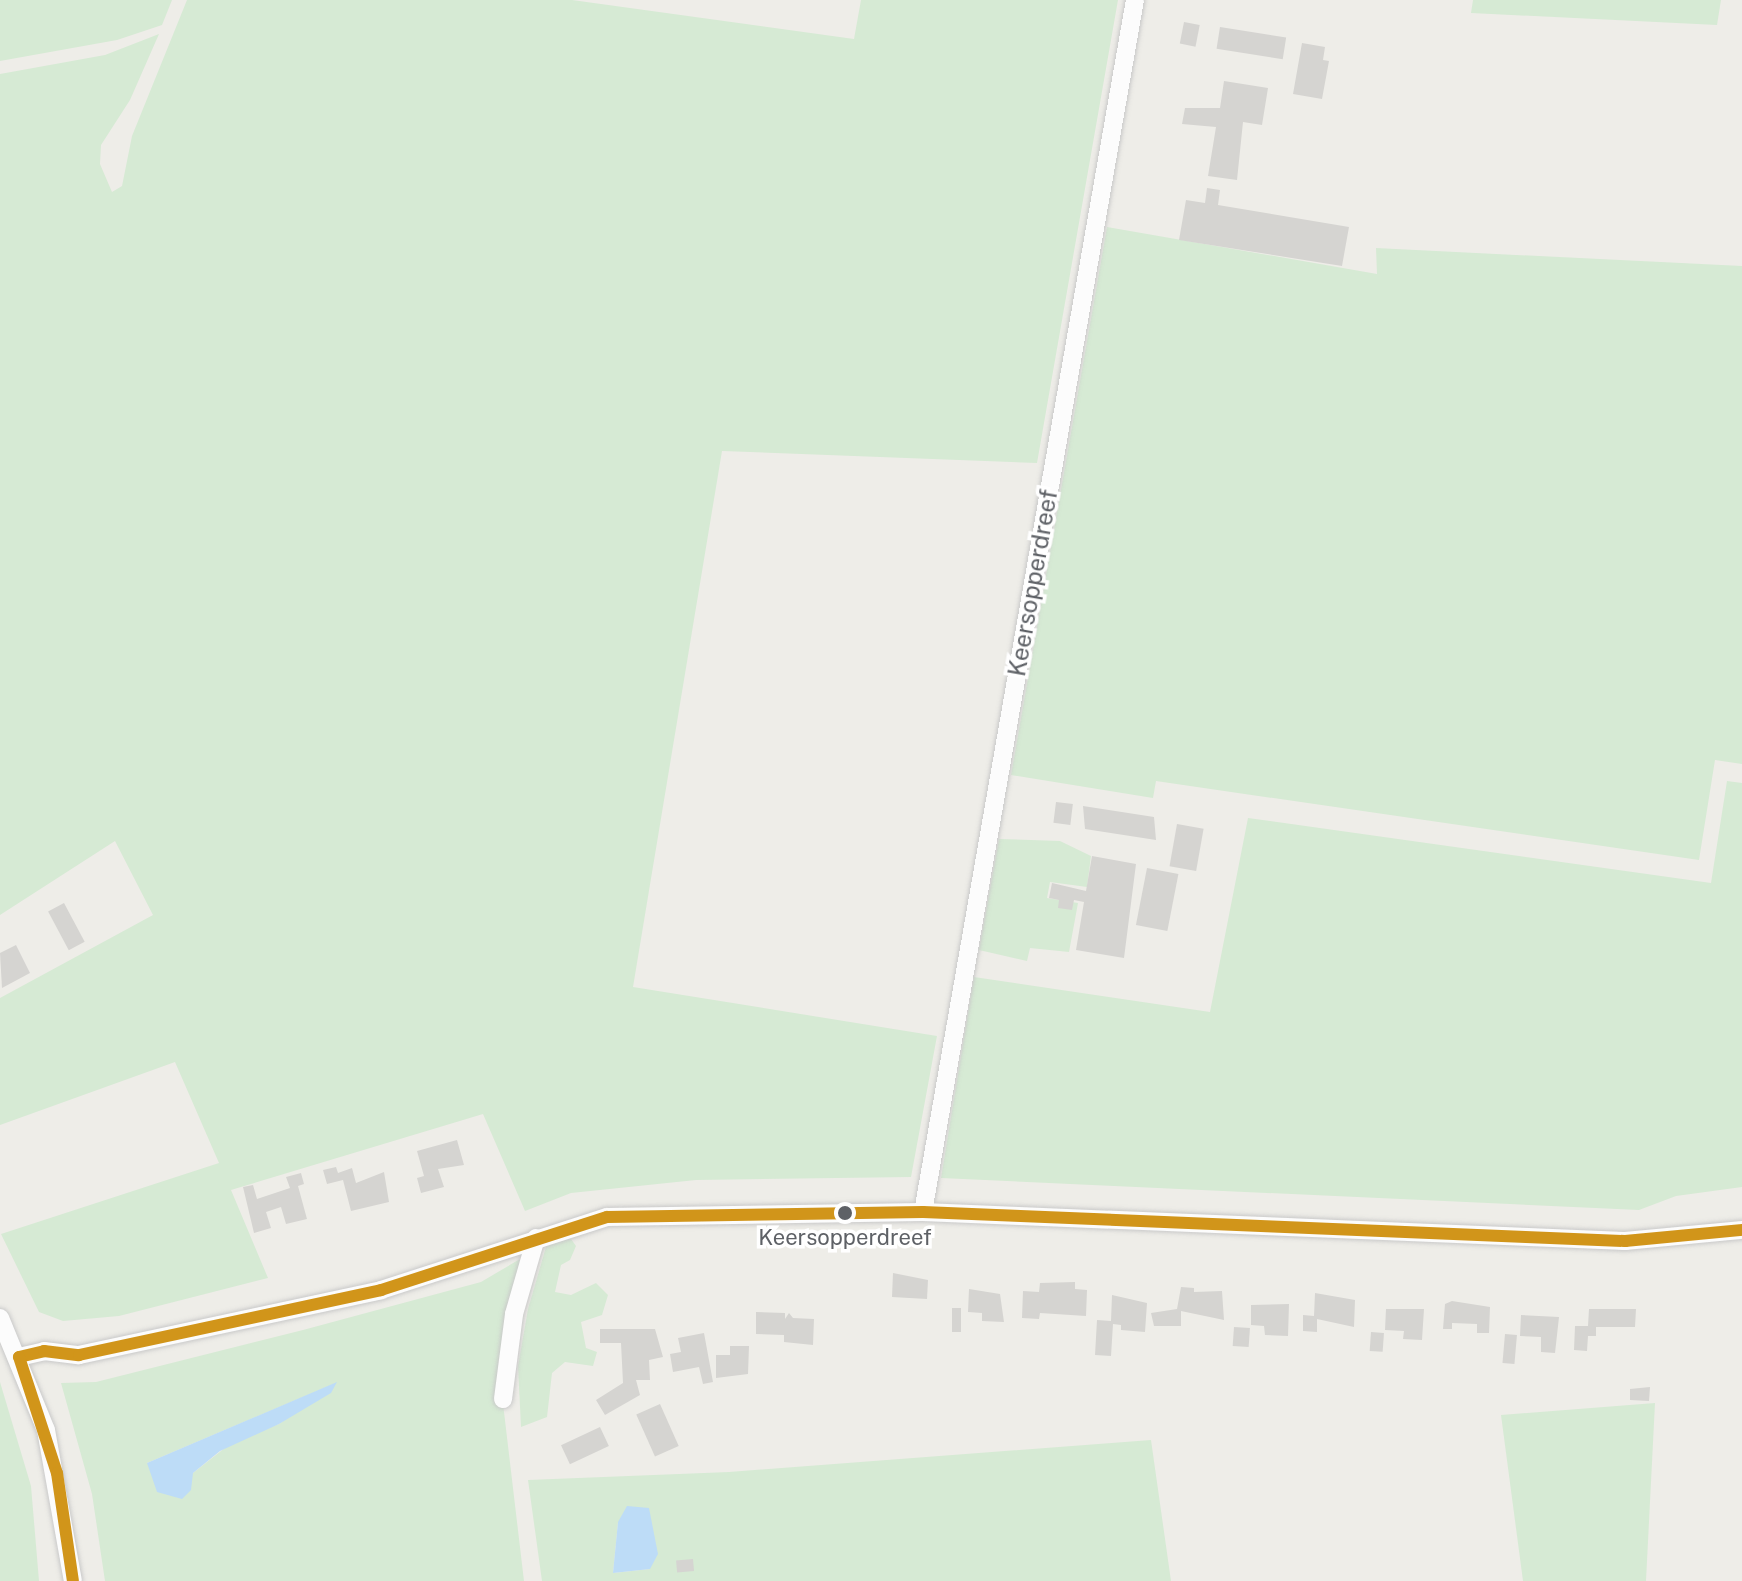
<!DOCTYPE html>
<html>
<head>
<meta charset="utf-8">
<style>
  body { margin:0 }
  #map { position:relative; width:1742px; height:1581px; overflow:hidden; background:#eeede8; font-family:"Public Sans",sans-serif }
  div>[style] { position:absolute }
  .green>* { inset:0; background:#d6ead4 }
  .water>* { inset:0; background:#bddcf7 }
  .building>* { inset:0; background:#d5d4d1; transform-origin:0 0 }
  .roads { filter:drop-shadow(0 0 2px #c9c9c9) drop-shadow(0 0 2px #c9c9c9) }
  .minor>* { height:18px; margin:-9px; padding:0 9px; transform-origin:9px; border-radius:9px; background:#fcfcfc }
  .bus-1>* { height:12px; margin:-6px; padding:0 6px; transform-origin:6px; border-radius:6px; background:#d1951a }
  .dots>* { width:22px; height:22px; translate:-50% -50%; box-sizing:border-box; border:4px solid #fff; border-radius:50% }
  span { translate:-50% -50%; white-space:nowrap; text-align:center; line-height:1.15; -webkit-text-stroke:7px #fff; paint-order:stroke }
  .bus-label { font-size:22px; color:#5e6166 }
  .street-label { font-size:24px; color:#5e6166 }
</style>
</head>
<body>
<div id="map">
  <div class="green">
    <i style="clip-path:polygon(0 0,172px 0,162px 25px,117px 40px,0 61px)"></i>
    <i style="clip-path:polygon(187px 0,572px 0,854px 39px,861px 0,1118px 0,1037px 463px,722px 451px,633px 987px,937px 1036px,911px 1177px,696px 1180px,571px 1193px,525px 1211px,483px 1114px,231px 1190px,268px 1278px,119px 1316px,63px 1321px,39px 1312px,1px 1234px,219px 1163px,175px 1062px,0 1125px,0 998px,153px 915px,115px 841px,0 915px,0 74px,105px 55px,159px 34px,130px 100px,101px 145px,100px 164px,112px 192px,122px 186px,132px 136px)"></i>
    <i style="clip-path:polygon(1473px 0,1721px 0,1717px 25px,1471px 13px)"></i>
    <i style="clip-path:polygon(1107px 227px,1377px 274px,1376px 248px,1742px 266px,1742px 764px,1715px 760px,1699px 860px,1156px 781px,1153px 798px,1011px 775px)"></i>
    <i style="clip-path:polygon(1727px 781px,1742px 783px,1742px 1187px,1676px 1196px,1639px 1210px,941px 1178px,974px 977px,1210px 1012px,1248px 818px,1711px 883px)"></i>
    <i style="clip-path:polygon(999px 839px,1060px 841px,1091px 856px,1087px 887px,1050px 882px,1047px 898px,1078px 903px,1069px 952px,1030px 948px,1027px 961px,979px 950px)"></i>
    <i style="clip-path:polygon(566px 1232px,576px 1246px,570px 1260px,561px 1265px,555px 1292px,571px 1295px,596px 1283px,608px 1295px,602px 1315px,581px 1322px,586px 1348px,597px 1352px,593px 1366px,565px 1362px,552px 1373px,547px 1417px,521px 1427px,518px 1366px,528px 1309px,548px 1240px)"></i>
    <i style="clip-path:polygon(evenodd,520px 1259px,502px 1395px,524px 1581px,105px 1581px,92px 1494px,61px 1383px,96px 1382px,303px 1330px,481px 1282px,520px 1259px,336px 1383px,279px 1424px,235px 1440px,193px 1473px,147px 1463px,336px 1383px)"></i>
    <i style="clip-path:polygon(0 1382px,31px 1486px,39px 1581px,0 1581px)"></i>
    <i style="clip-path:polygon(1655px 1403px,1646px 1581px,1523px 1581px,1501px 1415px)"></i>
    <i style="clip-path:polygon(evenodd,1151px 1440px,1171px 1581px,542px 1581px,528px 1480px,729px 1472px,1151px 1440px,618px 1522px,650px 1569px,613px 1573px,618px 1522px)"></i>
  </div>
  <div class="water">
    <i style="clip-path:polygon(337px 1382px,331px 1393px,279px 1424px,220px 1451px,193px 1473px,191px 1490px,182px 1499px,157px 1492px,147px 1463px)"></i>
    <i style="clip-path:polygon(627px 1506px,649px 1508px,658px 1554px,650px 1569px,613px 1573px,618px 1522px)"></i>
  </div>
  <div class="building">
    <i style="left:1184px;top:22px;width:16px;height:22px;rotate:11deg"></i>
    <i style="left:1220px;top:27px;width:67px;height:22px;rotate:9deg"></i>
    <i style="clip-path:polygon(1302px 43px,1325px 47px,1323px 60px,1329px 61px,1322px 99px,1293px 94px)"></i>
    <i style="clip-path:polygon(1224px 81px,1268px 88px,1262px 125px,1243px 122px,1237px 180px,1208px 176px,1216px 127px,1182px 124px,1185px 108px,1220px 108px)"></i>
    <i style="clip-path:polygon(1207px 188px,1220px 190px,1218px 205px,1349px 227px,1342px 266px,1179px 240px,1186px 200px,1205px 203px)"></i>
    <i style="left:1056px;top:802px;width:17px;height:21px;rotate:7deg"></i>
    <i style="clip-path:polygon(1083px 806px,1154px 817px,1156px 840px,1085px 829px)"></i>
    <i style="left:1177px;top:824px;width:27px;height:43px;rotate:10deg"></i>
    <i style="clip-path:polygon(1092px 856px,1136px 864px,1124px 958px,1076px 950px,1084px 902px,1074px 900px,1072px 910px,1058px 908px,1059px 900px,1049px 898px,1052px 883px,1086px 891px)"></i>
    <i style="left:1147px;top:868px;width:32px;height:58px;rotate:11deg"></i>
    <i style="left:64px;top:903px;width:44px;height:18px;rotate:62deg"></i>
    <i style="clip-path:polygon(16px 945px,30px 973px,2px 988px,0 953px)"></i>
    <i style="clip-path:polygon(457px 1140px,464px 1165px,438px 1169px,444px 1187px,421px 1193px,417px 1178px,424px 1176px,417px 1151px)"></i>
    <i style="clip-path:polygon(336px 1167px,338px 1173px,352px 1168px,356px 1183px,384px 1172px,389px 1202px,351px 1211px,343px 1180px,327px 1184px,323px 1170px)"></i>
    <i style="clip-path:polygon(301px 1173px,304px 1184px,298px 1186px,307px 1219px,286px 1224px,281px 1207px,266px 1212px,271px 1228px,254px 1233px,243px 1187px,253px 1185px,257px 1199px,290px 1188px,286px 1177px)"></i>
    <i style="clip-path:polygon(893px 1273px,928px 1280px,927px 1299px,892px 1297px)"></i>
    <i style="clip-path:polygon(1075px 1282px,1075px 1289px,1087px 1290px,1086px 1316px,1040px 1313px,1039px 1319px,1022px 1318px,1023px 1291px,1039px 1292px,1040px 1283px)"></i>
    <i style="clip-path:polygon(1181px 1287px,1194px 1288px,1194px 1292px,1222px 1291px,1224px 1320px,1181px 1311px,1181px 1326px,1154px 1326px,1151px 1313px,1177px 1309px)"></i>
    <i style="clip-path:polygon(969px 1289px,1000px 1294px,1004px 1322px,982px 1321px,982px 1313px,968px 1312px)"></i>
    <i style="clip-path:polygon(1315px 1293px,1355px 1300px,1354px 1327px,1317px 1319px,1317px 1332px,1303px 1331px,1303px 1315px,1314px 1316px)"></i>
    <i style="clip-path:polygon(1112px 1295px,1147px 1303px,1145px 1332px,1121px 1330px,1121px 1325px,1113px 1324px,1111px 1356px,1095px 1355px,1097px 1320px,1111px 1321px)"></i>
    <i style="clip-path:polygon(1452px 1301px,1490px 1307px,1489px 1333px,1477px 1333px,1477px 1324px,1452px 1323px,1452px 1329px,1443px 1329px,1445px 1304px)"></i>
    <i style="clip-path:polygon(1289px 1304px,1288px 1336px,1265px 1335px,1264px 1326px,1251px 1325px,1251px 1305px)"></i>
    <i style="left:952px;top:1308px;width:9px;height:24px"></i>
    <i style="clip-path:polygon(1386px 1309px,1424px 1309px,1422px 1340px,1403px 1339px,1404px 1331px,1385px 1330px)"></i>
    <i style="clip-path:polygon(1589px 1309px,1636px 1309px,1635px 1327px,1596px 1327px,1596px 1336px,1588px 1336px,1587px 1351px,1574px 1350px,1575px 1326px,1588px 1326px)"></i>
    <i style="clip-path:polygon(756px 1312px,785px 1313px,785px 1319px,789px 1313px,793px 1318px,814px 1319px,813px 1345px,784px 1342px,784px 1335px,756px 1334px)"></i>
    <i style="clip-path:polygon(1521px 1315px,1559px 1317px,1555px 1353px,1541px 1352px,1541px 1337px,1520px 1336px)"></i>
    <i style="left:1234px;top:1327px;width:16px;height:19px;rotate:4deg"></i>
    <i style="clip-path:polygon(600px 1329px,655px 1329px,663px 1357px,649px 1360px,650px 1380px,636px 1380px,640px 1395px,605px 1415px,596px 1400px,623px 1383px,621px 1343px,600px 1343px)"></i>
    <i style="left:1371px;top:1332px;width:13px;height:19px;rotate:4deg"></i>
    <i style="clip-path:polygon(704px 1333px,713px 1382px,703px 1384px,699px 1367px,673px 1372px,670px 1354px,681px 1352px,678px 1338px)"></i>
    <i style="left:1505px;top:1334px;width:12px;height:29px;rotate:5deg"></i>
    <i style="clip-path:polygon(730px 1346px,749px 1346px,748px 1374px,716px 1378px,716px 1355px,730px 1355px)"></i>
    <i style="clip-path:polygon(1650px 1387px,1649px 1401px,1630px 1400px,1630px 1389px)"></i>
    <i style="left:660px;top:1404px;width:46px;height:26px;rotate:66deg"></i>
    <i style="left:600px;top:1427px;width:21px;height:43px;rotate:65deg"></i>
    <i style="left:693px;top:1559px;width:12px;height:17px;rotate:85deg"></i>
  </div>
  <div class="roads">
    <div class="minor">
      <i style="left:923px;top:1212px;width:1230px;rotate:-80.08deg"></i>
      <i style="left:0;top:1318px;width:121px;rotate:67.7deg"></i>
      <i style="left:46px;top:1430px;width:153px;rotate:79.9deg"></i>
      <i style="left:19px;top:1357px;width:26px;rotate:-13deg"></i>
      <i style="left:44px;top:1351px;width:35px;rotate:7deg"></i>
      <i style="left:79px;top:1355px;width:309px;rotate:-12.1deg"></i>
      <i style="left:381px;top:1290px;width:237px;rotate:-17.9deg"></i>
      <i style="left:607px;top:1217px;width:316px;rotate:-0.9deg"></i>
      <i style="left:923px;top:1212px;width:703px;rotate:2.37deg"></i>
      <i style="left:1625px;top:1241px;width:118px;rotate:-5.4deg"></i>
      <i style="left:503px;top:1399px;width:86px;rotate:-82.6deg"></i>
      <i style="left:514px;top:1314px;width:79px;rotate:-73.9deg"></i>
    </div>
  </div>
  <div class="bus-1">
    <i style="left:19px;top:1357px;width:26px;rotate:-13deg"></i>
    <i style="left:44px;top:1351px;width:35px;rotate:7deg"></i>
    <i style="left:79px;top:1355px;width:309px;rotate:-12.1deg"></i>
    <i style="left:381px;top:1290px;width:237px;rotate:-17.9deg"></i>
    <i style="left:607px;top:1217px;width:316px;rotate:-0.9deg"></i>
    <i style="left:923px;top:1212px;width:703px;rotate:2.37deg"></i>
    <i style="left:1625px;top:1241px;width:118px;rotate:-5.4deg"></i>
    <i style="left:19px;top:1357px;width:122px;rotate:71.9deg"></i>
    <i style="left:57px;top:1473px;width:109px;rotate:81.6deg"></i>
  </div>
  <div class="dots">
    <i style="left:845px;top:1213px;background:#5e6166"></i>
  </div>
  <div class="bus-label">
    <span style="left:845px;top:1238px">Keersopperdreef</span>
  </div>
  <div class="street-label">
    <span style="left:1033px;top:583px;rotate:-80deg">Keersopperdreef</span>
  </div>
</div>
</body>
</html>
